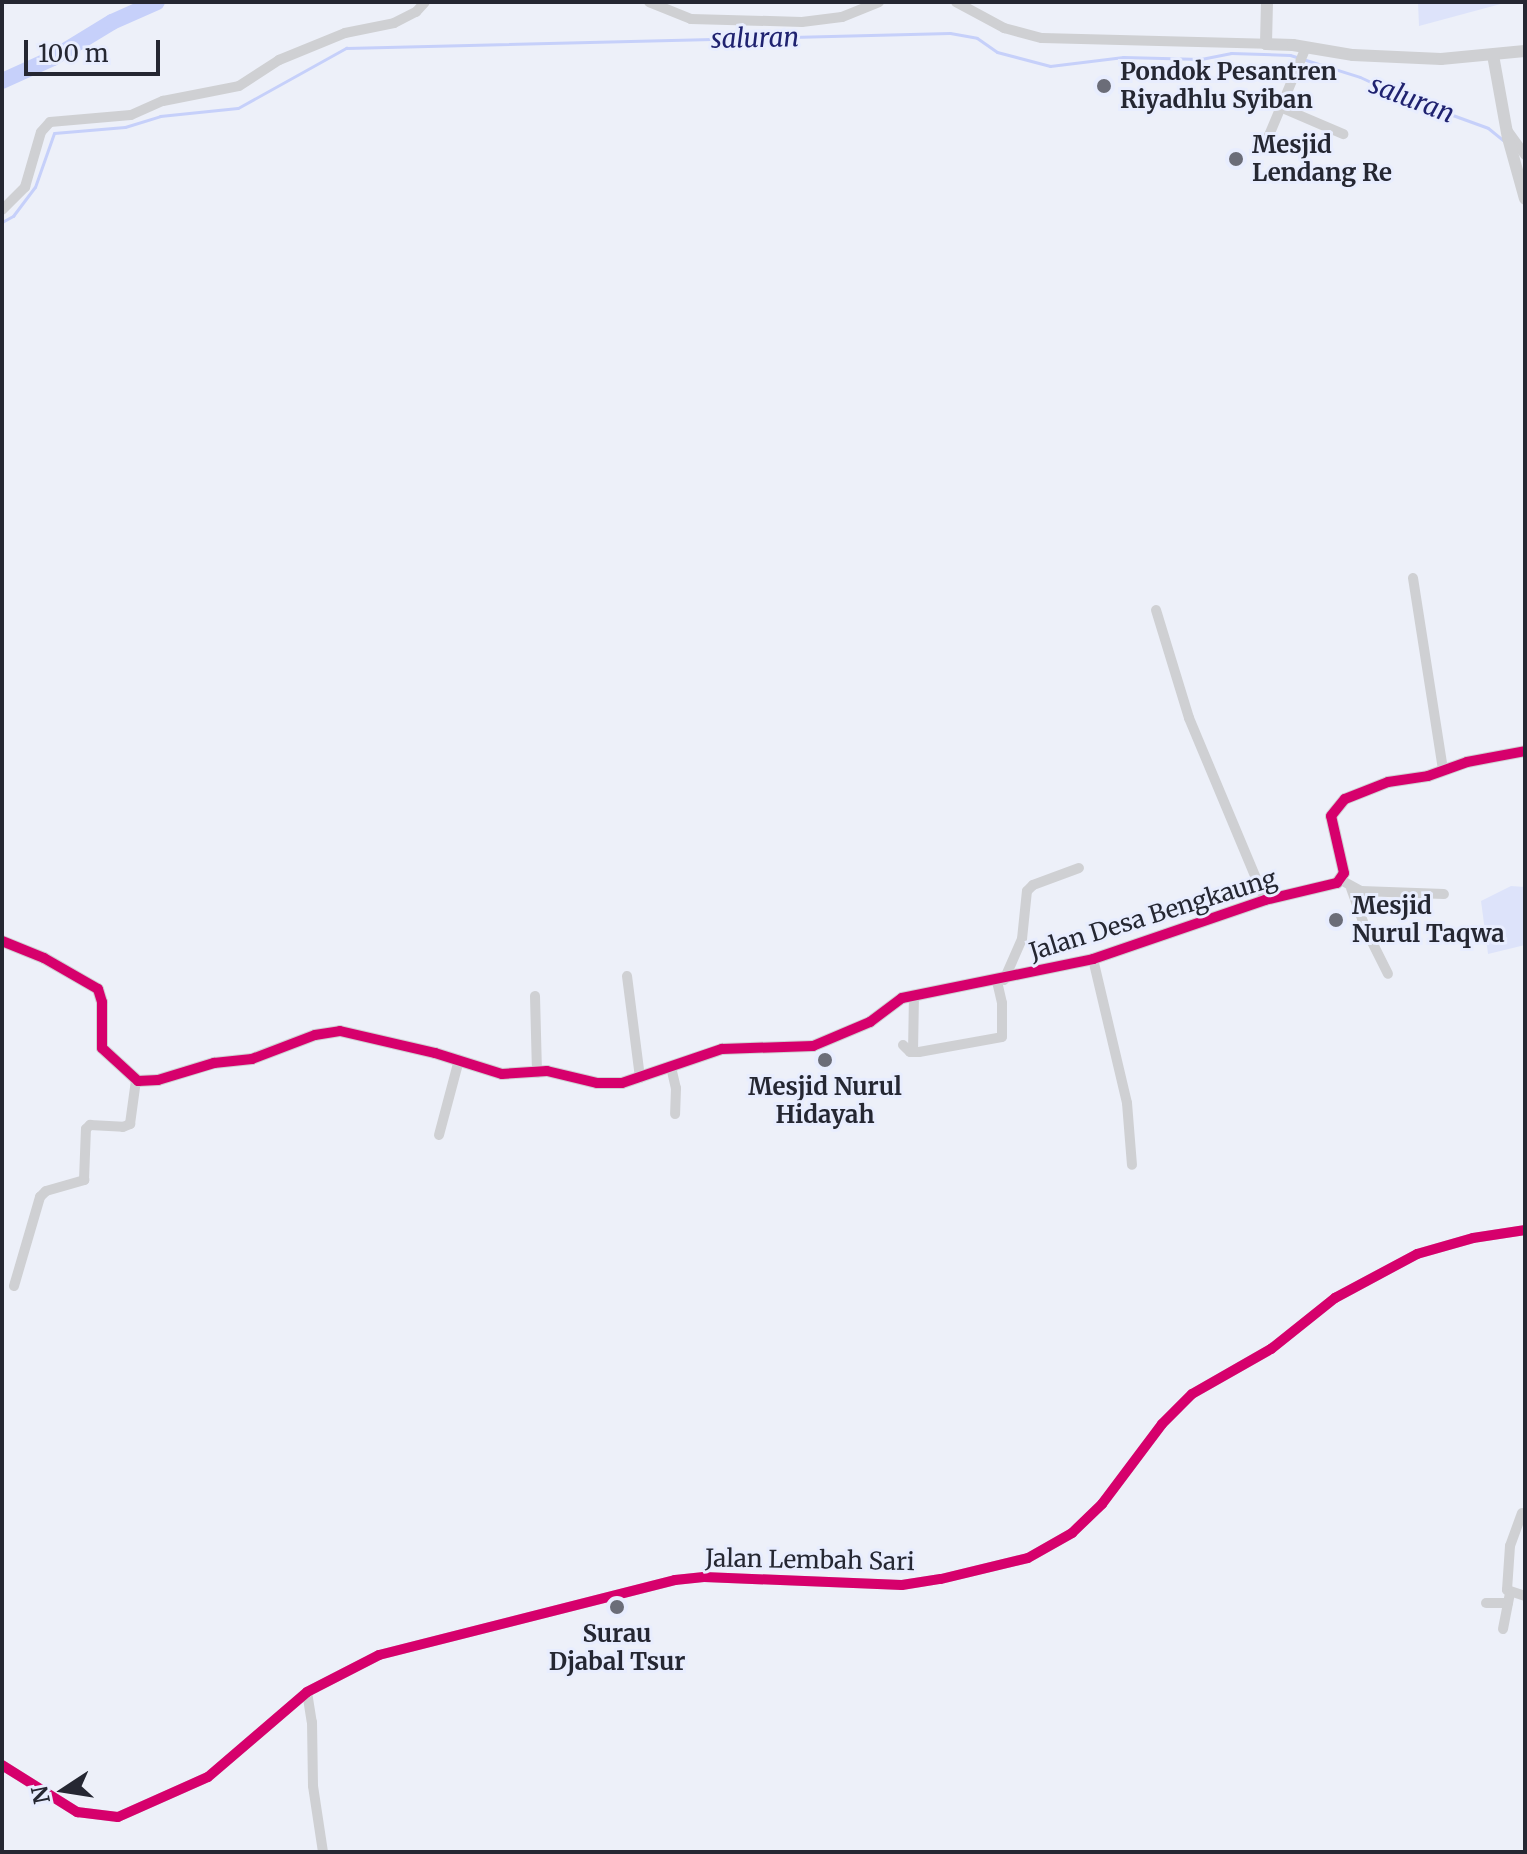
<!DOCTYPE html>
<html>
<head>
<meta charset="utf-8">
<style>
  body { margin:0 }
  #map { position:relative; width:1527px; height:1854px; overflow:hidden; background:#edf0f9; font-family:Merriweather,serif }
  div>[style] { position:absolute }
  .green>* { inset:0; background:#dde3fa }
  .stream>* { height:3px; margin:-1.5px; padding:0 1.5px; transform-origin:1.5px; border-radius:1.5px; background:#c6d0fa }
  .river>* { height:16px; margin:-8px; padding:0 8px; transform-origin:8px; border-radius:8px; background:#c6d0fa }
  .minor>* { height:10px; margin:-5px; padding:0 5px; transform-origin:5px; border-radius:5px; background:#cfd0d3 }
  .tertiary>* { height:12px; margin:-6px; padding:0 6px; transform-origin:6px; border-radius:6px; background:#cfd0d3 }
  .cycleway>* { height:10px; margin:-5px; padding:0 5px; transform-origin:5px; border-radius:5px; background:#d6006c }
  .dots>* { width:22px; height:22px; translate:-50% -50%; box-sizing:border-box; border:4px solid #e8edfe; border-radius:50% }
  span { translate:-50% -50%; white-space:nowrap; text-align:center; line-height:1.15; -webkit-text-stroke:6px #e8edfe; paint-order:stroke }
  .poi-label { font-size:24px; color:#252732; font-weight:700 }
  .left { translate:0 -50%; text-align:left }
  .street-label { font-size:24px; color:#252732 }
  .water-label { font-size:26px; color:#1f2270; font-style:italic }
  .frame { position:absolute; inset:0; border:4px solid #252732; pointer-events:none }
  .north { position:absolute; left:24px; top:1750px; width:80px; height:80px; -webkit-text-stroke:6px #e8edfe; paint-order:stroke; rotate:258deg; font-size:22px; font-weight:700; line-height:32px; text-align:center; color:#252732 }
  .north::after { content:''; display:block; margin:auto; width:28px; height:36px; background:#252732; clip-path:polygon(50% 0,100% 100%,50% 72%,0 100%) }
  .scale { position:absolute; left:24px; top:40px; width:136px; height:36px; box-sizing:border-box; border:4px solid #252732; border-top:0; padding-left:10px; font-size:24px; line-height:28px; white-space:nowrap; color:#252732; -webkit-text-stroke:6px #e8edfe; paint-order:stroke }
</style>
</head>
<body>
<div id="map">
  <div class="green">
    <i style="clip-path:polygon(1418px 2px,1508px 2px,1419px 26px)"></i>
    <i style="clip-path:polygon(1511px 886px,1525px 887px,1525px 945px,1488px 954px,1481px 901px)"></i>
  </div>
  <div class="stream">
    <i style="left:2px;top:222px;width:13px;rotate:-29deg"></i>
    <i style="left:13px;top:216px;width:36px;rotate:-53deg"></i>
    <i style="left:35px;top:187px;width:57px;rotate:-70.6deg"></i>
    <i style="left:54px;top:133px;width:71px;rotate:-4.8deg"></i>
    <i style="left:125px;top:127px;width:37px;rotate:-17deg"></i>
    <i style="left:160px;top:116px;width:78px;rotate:-5.9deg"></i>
    <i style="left:238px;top:108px;width:124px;rotate:-29.1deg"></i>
    <i style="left:346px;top:48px;width:604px;rotate:-1.42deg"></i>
    <i style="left:950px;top:33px;width:27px;rotate:10deg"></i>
    <i style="left:977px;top:38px;width:24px;rotate:35deg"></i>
    <i style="left:997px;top:52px;width:55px;rotate:14.8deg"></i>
    <i style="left:1050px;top:66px;width:74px;rotate:-7deg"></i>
    <i style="left:1123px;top:57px;width:78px;rotate:1.5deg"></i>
    <i style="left:1201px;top:59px;width:31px;rotate:-11deg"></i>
    <i style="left:1231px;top:53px;width:59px;rotate:1.9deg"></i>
    <i style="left:1290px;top:55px;width:73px;rotate:17.4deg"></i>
    <i style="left:1360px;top:77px;width:47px;rotate:24.9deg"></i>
    <i style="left:1403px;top:97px;width:90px;rotate:20deg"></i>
    <i style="left:1488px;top:128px;width:22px;rotate:39deg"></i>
  </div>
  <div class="river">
    <i style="left:2px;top:81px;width:56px;rotate:-24.3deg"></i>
    <i style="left:53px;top:58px;width:69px;rotate:-31.4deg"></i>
    <i style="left:112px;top:22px;width:49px;rotate:-24deg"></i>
  </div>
  <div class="minor">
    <i style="left:649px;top:2px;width:45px;rotate:22deg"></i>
    <i style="left:691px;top:19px;width:111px;rotate:1.5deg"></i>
    <i style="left:802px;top:22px;width:40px;rotate:-7.1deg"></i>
    <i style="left:842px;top:17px;width:40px;rotate:-22deg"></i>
    <i style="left:956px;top:2px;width:55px;rotate:28.4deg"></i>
    <i style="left:1004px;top:28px;width:39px;rotate:15deg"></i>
    <i style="left:1042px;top:38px;width:224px;rotate:1.5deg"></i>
    <i style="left:1280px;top:107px;width:69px;rotate:23.2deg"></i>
    <i style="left:1507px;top:130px;width:31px;rotate:54deg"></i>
    <i style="left:1283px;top:149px;width:18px;rotate:-151deg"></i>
    <i style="left:1267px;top:140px;width:101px;rotate:-67.2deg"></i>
    <i style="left:2px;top:210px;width:33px;rotate:-45deg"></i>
    <i style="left:25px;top:187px;width:57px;rotate:-73.8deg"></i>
    <i style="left:41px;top:132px;width:13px;rotate:-48deg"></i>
    <i style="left:50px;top:122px;width:81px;rotate:-4.9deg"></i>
    <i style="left:131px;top:115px;width:35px;rotate:-24deg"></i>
    <i style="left:163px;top:101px;width:77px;rotate:-11.2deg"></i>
    <i style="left:239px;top:86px;width:48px;rotate:-33deg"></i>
    <i style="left:279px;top:60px;width:71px;rotate:-22.2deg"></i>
    <i style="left:345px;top:33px;width:50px;rotate:-11.5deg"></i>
    <i style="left:394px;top:23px;width:25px;rotate:-27deg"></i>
    <i style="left:416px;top:12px;width:13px;rotate:-48deg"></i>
    <i style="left:1413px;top:578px;width:193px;rotate:81.1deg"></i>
    <i style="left:1156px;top:610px;width:113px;rotate:73deg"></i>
    <i style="left:1189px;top:718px;width:197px;rotate:67.3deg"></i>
    <i style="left:1341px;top:880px;width:23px;rotate:29deg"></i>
    <i style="left:1361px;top:891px;width:83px;rotate:2.1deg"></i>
    <i style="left:1351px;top:888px;width:45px;rotate:70.3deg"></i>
    <i style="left:1366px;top:930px;width:49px;rotate:63.4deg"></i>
    <i style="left:1093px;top:959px;width:148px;rotate:76.7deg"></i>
    <i style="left:1127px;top:1103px;width:62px;rotate:85.4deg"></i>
    <i style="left:627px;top:976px;width:103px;rotate:82.7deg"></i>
    <i style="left:1004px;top:980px;width:45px;rotate:-66.3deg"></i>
    <i style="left:1022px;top:939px;width:48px;rotate:-84.1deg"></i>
    <i style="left:1027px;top:891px;width:8px;rotate:-45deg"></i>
    <i style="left:1033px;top:885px;width:49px;rotate:-20.3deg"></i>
    <i style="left:535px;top:996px;width:77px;rotate:88.5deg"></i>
    <i style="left:903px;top:1045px;width:10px;rotate:45deg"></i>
    <i style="left:910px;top:1052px;width:9px"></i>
    <i style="left:919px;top:1052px;width:84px;rotate:-10.2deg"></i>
    <i style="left:1002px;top:1037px;width:34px;rotate:-90deg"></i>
    <i style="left:1002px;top:1003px;width:23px;rotate:-103deg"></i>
    <i style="left:913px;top:1052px;width:57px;rotate:-89deg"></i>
    <i style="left:671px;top:1067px;width:22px;rotate:77deg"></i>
    <i style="left:676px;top:1088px;width:26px;rotate:92deg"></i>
    <i style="left:439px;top:1135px;width:78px;rotate:-75.1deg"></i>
    <i style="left:14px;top:1286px;width:93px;rotate:-73.7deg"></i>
    <i style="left:40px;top:1197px;width:8px;rotate:-45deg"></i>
    <i style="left:46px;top:1191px;width:40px;rotate:-16deg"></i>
    <i style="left:84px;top:1180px;width:51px;rotate:-87.8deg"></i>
    <i style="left:86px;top:1129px;width:6px;rotate:-45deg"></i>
    <i style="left:90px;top:1125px;width:33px;rotate:3deg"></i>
    <i style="left:123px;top:1127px;width:8px;rotate:-23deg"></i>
    <i style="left:130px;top:1124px;width:44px;rotate:-82.2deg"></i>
    <i style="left:1522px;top:1513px;width:35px;rotate:110deg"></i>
    <i style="left:1510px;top:1546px;width:44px;rotate:93.9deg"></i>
    <i style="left:1507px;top:1590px;width:19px;rotate:18deg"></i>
    <i style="left:1486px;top:1603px;width:22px"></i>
    <i style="left:1503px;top:1629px;width:36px;rotate:-79deg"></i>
    <i style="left:307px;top:1692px;width:30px;rotate:81deg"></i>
    <i style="left:312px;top:1722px;width:64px;rotate:89.1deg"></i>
    <i style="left:313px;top:1786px;width:67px;rotate:81.4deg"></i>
    <i style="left:2px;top:1765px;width:89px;rotate:32.1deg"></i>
    <i style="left:77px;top:1812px;width:41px;rotate:7deg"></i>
    <i style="left:118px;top:1817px;width:98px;rotate:-24deg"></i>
    <i style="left:208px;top:1777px;width:130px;rotate:-40.6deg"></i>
    <i style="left:307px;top:1692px;width:81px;rotate:-27.2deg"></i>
    <i style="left:379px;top:1655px;width:305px;rotate:-14.2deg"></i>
    <i style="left:675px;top:1580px;width:29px;rotate:-6deg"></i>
    <i style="left:704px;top:1577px;width:198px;rotate:2.3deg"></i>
    <i style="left:902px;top:1585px;width:39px;rotate:-9deg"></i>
    <i style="left:941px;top:1579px;width:89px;rotate:-13.6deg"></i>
    <i style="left:1028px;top:1558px;width:51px;rotate:-29.6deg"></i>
    <i style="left:1072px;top:1533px;width:42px;rotate:-44deg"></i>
    <i style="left:1102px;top:1504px;width:100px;rotate:-53.1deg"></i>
    <i style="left:1162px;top:1424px;width:42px;rotate:-45deg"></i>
    <i style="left:1192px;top:1394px;width:91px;rotate:-29.7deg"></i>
    <i style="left:1271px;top:1349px;width:82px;rotate:-38.6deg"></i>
    <i style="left:1335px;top:1298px;width:93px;rotate:-28.2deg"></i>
    <i style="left:1417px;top:1254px;width:58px;rotate:-15.9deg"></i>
    <i style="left:1473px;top:1238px;width:53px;rotate:-8.7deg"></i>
  </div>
  <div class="tertiary">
    <i style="left:1267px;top:2px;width:42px;rotate:91.4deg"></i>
    <i style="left:1266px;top:44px;width:27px;rotate:2deg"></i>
    <i style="left:1293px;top:45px;width:61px;rotate:9.5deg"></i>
    <i style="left:1353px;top:55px;width:88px;rotate:2.6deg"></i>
    <i style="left:1441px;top:59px;width:84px;rotate:-5.4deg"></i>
    <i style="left:1493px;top:55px;width:84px;rotate:79.8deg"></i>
    <i style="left:1508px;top:138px;width:63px;rotate:74.4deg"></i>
    <i style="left:2px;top:941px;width:45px;rotate:22deg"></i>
    <i style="left:44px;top:958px;width:62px;rotate:29.9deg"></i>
    <i style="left:98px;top:989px;width:14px;rotate:73deg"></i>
    <i style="left:102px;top:1002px;width:46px;rotate:90deg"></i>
    <i style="left:102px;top:1048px;width:49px;rotate:42.5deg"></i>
    <i style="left:138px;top:1081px;width:20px;rotate:-3deg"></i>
    <i style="left:158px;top:1080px;width:59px;rotate:-16.9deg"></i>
    <i style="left:214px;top:1063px;width:38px;rotate:-6deg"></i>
    <i style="left:252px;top:1059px;width:67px;rotate:-20.9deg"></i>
    <i style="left:315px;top:1035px;width:25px;rotate:-9deg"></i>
    <i style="left:340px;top:1031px;width:98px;rotate:13deg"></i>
    <i style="left:435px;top:1053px;width:70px;rotate:17.4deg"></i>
    <i style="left:502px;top:1074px;width:45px;rotate:-3.8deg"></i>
    <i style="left:547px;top:1071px;width:51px;rotate:13.5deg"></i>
    <i style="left:597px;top:1083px;width:25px"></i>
    <i style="left:622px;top:1083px;width:106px;rotate:-18.8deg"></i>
    <i style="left:722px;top:1049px;width:91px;rotate:-1.9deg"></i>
    <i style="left:813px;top:1046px;width:62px;rotate:-22.8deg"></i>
    <i style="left:870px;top:1022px;width:40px;rotate:-37deg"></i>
    <i style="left:902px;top:998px;width:195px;rotate:-11.5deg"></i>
    <i style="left:1093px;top:959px;width:182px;rotate:-18.9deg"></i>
    <i style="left:1265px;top:900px;width:74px;rotate:-13.3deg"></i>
    <i style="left:1337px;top:883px;width:12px;rotate:-55deg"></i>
    <i style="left:1344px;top:873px;width:58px;rotate:-102.8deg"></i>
    <i style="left:1331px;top:816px;width:22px;rotate:-51deg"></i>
    <i style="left:1345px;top:799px;width:46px;rotate:-21.6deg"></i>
    <i style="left:1388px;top:782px;width:40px;rotate:-8.5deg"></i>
    <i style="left:1428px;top:776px;width:41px;rotate:-19.7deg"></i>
    <i style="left:1467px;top:762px;width:59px;rotate:-10.7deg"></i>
  </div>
  <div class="cycleway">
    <i style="left:2px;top:941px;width:45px;rotate:22deg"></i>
    <i style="left:44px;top:958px;width:62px;rotate:29.9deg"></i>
    <i style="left:98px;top:989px;width:14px;rotate:73deg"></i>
    <i style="left:102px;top:1002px;width:46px;rotate:90deg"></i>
    <i style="left:102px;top:1048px;width:49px;rotate:42.5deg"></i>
    <i style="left:138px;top:1081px;width:20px;rotate:-3deg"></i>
    <i style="left:158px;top:1080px;width:59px;rotate:-16.9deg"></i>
    <i style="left:214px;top:1063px;width:38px;rotate:-6deg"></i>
    <i style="left:252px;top:1059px;width:67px;rotate:-20.9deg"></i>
    <i style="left:315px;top:1035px;width:25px;rotate:-9deg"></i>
    <i style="left:340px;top:1031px;width:98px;rotate:13deg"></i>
    <i style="left:435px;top:1053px;width:70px;rotate:17.4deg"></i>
    <i style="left:502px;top:1074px;width:45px;rotate:-3.8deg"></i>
    <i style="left:547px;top:1071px;width:51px;rotate:13.5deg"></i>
    <i style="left:597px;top:1083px;width:25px"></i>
    <i style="left:622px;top:1083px;width:106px;rotate:-18.8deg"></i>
    <i style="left:722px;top:1049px;width:91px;rotate:-1.9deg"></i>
    <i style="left:813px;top:1046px;width:62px;rotate:-22.8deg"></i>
    <i style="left:870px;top:1022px;width:40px;rotate:-37deg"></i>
    <i style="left:902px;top:998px;width:195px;rotate:-11.5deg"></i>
    <i style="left:1093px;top:959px;width:182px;rotate:-18.9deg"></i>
    <i style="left:1265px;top:900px;width:74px;rotate:-13.3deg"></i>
    <i style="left:1337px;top:883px;width:12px;rotate:-55deg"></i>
    <i style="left:1344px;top:873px;width:58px;rotate:-102.8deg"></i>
    <i style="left:1331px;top:816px;width:22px;rotate:-51deg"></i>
    <i style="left:1345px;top:799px;width:46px;rotate:-21.6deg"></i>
    <i style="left:1388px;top:782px;width:40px;rotate:-8.5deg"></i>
    <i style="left:1428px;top:776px;width:41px;rotate:-19.7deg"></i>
    <i style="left:1467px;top:762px;width:59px;rotate:-10.7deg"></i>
    <i style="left:2px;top:1765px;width:89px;rotate:32.1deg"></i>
    <i style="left:77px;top:1812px;width:41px;rotate:7deg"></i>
    <i style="left:118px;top:1817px;width:98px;rotate:-24deg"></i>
    <i style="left:208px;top:1777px;width:130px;rotate:-40.6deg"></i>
    <i style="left:307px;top:1692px;width:81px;rotate:-27.2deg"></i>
    <i style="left:379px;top:1655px;width:305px;rotate:-14.2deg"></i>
    <i style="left:675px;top:1580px;width:29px;rotate:-6deg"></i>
    <i style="left:704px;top:1577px;width:198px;rotate:2.3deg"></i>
    <i style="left:902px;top:1585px;width:39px;rotate:-9deg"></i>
    <i style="left:941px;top:1579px;width:89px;rotate:-13.6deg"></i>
    <i style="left:1028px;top:1558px;width:51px;rotate:-29.6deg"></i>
    <i style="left:1072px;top:1533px;width:42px;rotate:-44deg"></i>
    <i style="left:1102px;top:1504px;width:100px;rotate:-53.1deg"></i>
    <i style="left:1162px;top:1424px;width:42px;rotate:-45deg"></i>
    <i style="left:1192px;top:1394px;width:91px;rotate:-29.7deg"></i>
    <i style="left:1271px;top:1349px;width:82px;rotate:-38.6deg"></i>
    <i style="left:1335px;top:1298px;width:93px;rotate:-28.2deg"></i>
    <i style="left:1417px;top:1254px;width:58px;rotate:-15.9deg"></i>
    <i style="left:1473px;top:1238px;width:53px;rotate:-8.7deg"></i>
  </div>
  <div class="dots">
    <i style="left:1104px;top:86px;background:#6b6d78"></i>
    <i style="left:1236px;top:159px;background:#6b6d78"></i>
    <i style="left:1336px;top:920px;background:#6b6d78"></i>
    <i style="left:825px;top:1060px;background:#6b6d78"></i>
    <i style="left:617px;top:1607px;background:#6b6d78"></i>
  </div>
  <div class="poi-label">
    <span class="left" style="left:1120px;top:86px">Pondok Pesantren<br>Riyadhlu Syiban</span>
    <span class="left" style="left:1252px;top:159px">Mesjid<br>Lendang Re</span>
    <span class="left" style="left:1352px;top:920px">Mesjid<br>Nurul Taqwa</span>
    <span style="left:825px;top:1101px">Mesjid Nurul<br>Hidayah</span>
    <span style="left:617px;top:1648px">Surau<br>Djabal Tsur</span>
  </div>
  <div class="street-label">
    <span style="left:1153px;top:915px;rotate:-17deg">Jalan Desa Bengkaung</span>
    <span style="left:810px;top:1560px;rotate:1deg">Jalan Lembah Sari</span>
  </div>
  <div class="water-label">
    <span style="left:755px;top:38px;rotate:-1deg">saluran</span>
    <span style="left:1412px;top:99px;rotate:21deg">saluran</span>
  </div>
  <div class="frame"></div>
  <div class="north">N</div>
  <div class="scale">100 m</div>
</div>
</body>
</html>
